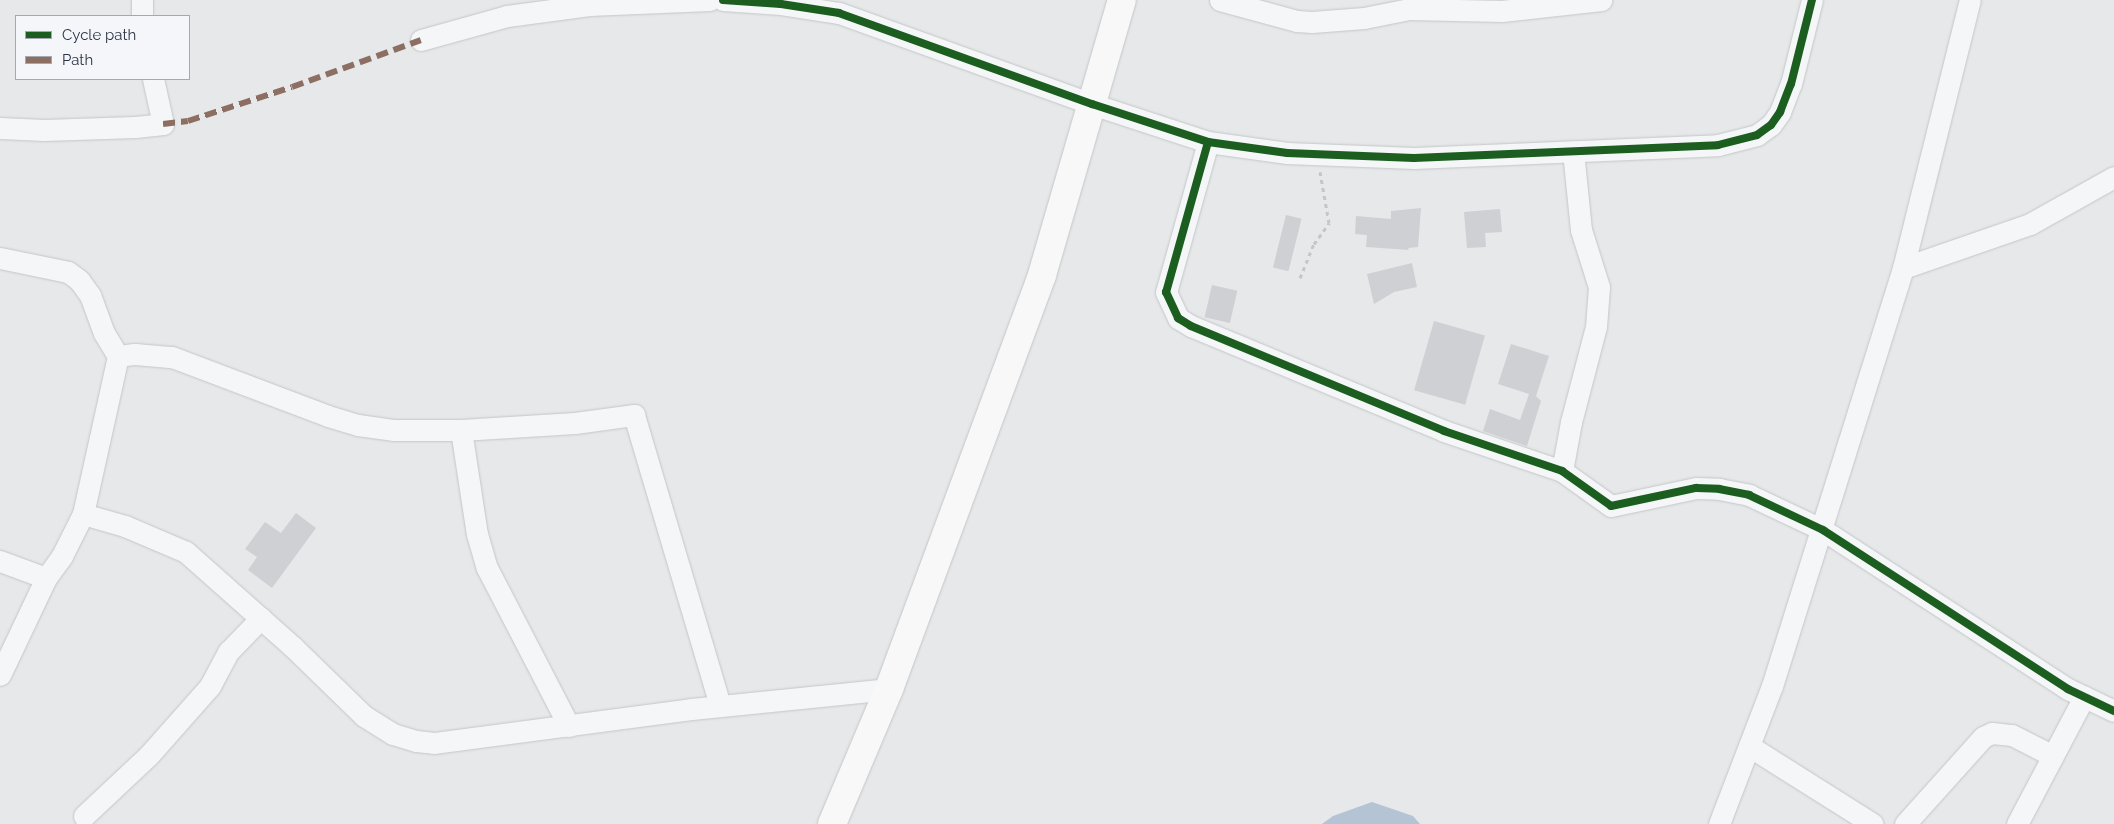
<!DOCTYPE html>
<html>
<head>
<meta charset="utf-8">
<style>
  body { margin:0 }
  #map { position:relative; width:2114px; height:824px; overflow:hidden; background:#e6e8ea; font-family:Raleway,sans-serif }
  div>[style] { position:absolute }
  .water>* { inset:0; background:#b4c4d5 }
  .building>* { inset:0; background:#ced0d3; transform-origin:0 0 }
  .path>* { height:3px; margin-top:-1.5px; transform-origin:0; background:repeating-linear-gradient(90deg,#c5c6ca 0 4px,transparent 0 8px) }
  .roads { filter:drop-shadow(0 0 1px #c4c6c8) drop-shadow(0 0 1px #c4c6c8) }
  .minor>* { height:21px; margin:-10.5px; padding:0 10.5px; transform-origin:10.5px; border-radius:10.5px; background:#f5f6f7 }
  .major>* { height:28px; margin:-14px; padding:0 14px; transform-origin:14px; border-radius:14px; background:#f8f8f8 }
  .quiet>* { height:6px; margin-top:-3px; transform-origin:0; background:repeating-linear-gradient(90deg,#8d6e63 0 12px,transparent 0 18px) }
  .cycleway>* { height:8px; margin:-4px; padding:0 4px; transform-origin:4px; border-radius:4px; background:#1b5e20 }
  span { translate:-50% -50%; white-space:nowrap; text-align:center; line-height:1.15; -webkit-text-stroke:4px #f4f6f9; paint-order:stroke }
  .legend { position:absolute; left:15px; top:15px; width:175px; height:65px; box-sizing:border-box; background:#f4f6f9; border:1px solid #a4a8b1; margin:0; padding:6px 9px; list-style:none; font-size:15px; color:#2b3445 }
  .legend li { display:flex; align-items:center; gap:10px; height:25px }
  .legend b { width:25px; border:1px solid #a4a8b1 }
</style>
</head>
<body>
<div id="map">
  <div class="water">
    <i style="clip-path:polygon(1372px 802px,1413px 816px,1420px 824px,1322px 824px,1333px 816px)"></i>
  </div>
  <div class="building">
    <i style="clip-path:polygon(1421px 208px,1418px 247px,1408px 248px,1409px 250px,1366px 247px,1367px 235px,1355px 234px,1356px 216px,1391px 219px,1391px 211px)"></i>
    <i style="clip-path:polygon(1500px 209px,1502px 232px,1485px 233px,1486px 247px,1467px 248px,1464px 212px)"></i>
    <i style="left:1286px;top:215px;width:16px;height:54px;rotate:14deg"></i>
    <i style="clip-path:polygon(1412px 263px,1417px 287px,1394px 292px,1374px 304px,1367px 274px)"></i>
    <i style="left:1212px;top:285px;width:26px;height:33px;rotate:13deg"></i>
    <i style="left:1434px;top:321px;width:53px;height:72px;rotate:16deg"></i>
    <i style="clip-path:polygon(1511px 344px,1549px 356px,1536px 396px,1541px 401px,1527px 446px,1483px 431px,1490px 409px,1520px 420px,1529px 394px,1498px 384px)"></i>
    <i style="clip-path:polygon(296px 513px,316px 528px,272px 588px,248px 570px,257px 557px,245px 549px,265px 522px,281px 533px)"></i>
  </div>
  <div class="path">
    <i style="left:1300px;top:278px;width:37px;rotate:-68deg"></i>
    <i style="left:1314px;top:244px;width:26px;rotate:-54deg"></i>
    <i style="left:1329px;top:223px;width:52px;rotate:-100deg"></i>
  </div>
  <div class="roads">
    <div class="minor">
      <i style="left:723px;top:0;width:58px;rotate:3.9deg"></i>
      <i style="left:781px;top:4px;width:59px;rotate:8.8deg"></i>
      <i style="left:839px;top:13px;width:269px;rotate:19.8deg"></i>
      <i style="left:1092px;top:104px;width:122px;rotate:18.1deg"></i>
      <i style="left:1208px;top:142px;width:80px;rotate:7.9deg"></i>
      <i style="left:1287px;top:153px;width:127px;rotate:2.3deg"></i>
      <i style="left:1414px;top:158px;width:304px;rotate:-2.4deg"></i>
      <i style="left:1718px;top:145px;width:40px;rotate:-14.4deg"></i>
      <i style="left:1757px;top:135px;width:17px;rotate:-36deg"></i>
      <i style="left:1771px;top:125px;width:16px;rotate:-55deg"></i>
      <i style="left:1780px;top:112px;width:30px;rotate:-69deg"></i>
      <i style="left:1791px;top:84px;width:87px;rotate:-76deg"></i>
      <i style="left:1220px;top:0;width:80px;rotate:15.3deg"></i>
      <i style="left:1297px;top:21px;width:15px;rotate:4deg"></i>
      <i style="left:1312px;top:22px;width:52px;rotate:-4.4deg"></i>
      <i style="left:1364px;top:18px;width:46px;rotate:-11.3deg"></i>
      <i style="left:1409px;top:9px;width:93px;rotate:1.2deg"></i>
      <i style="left:1502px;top:11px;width:100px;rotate:-6.3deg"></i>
      <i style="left:142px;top:16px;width:16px;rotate:-90deg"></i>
      <i style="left:421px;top:40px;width:89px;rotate:-15.6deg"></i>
      <i style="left:507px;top:16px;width:83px;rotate:-7.6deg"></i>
      <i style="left:589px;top:5px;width:121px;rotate:-2.4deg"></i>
      <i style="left:0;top:128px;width:44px;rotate:2.6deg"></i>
      <i style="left:44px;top:130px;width:91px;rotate:-1.9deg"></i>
      <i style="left:135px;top:127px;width:28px;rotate:-6deg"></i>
      <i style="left:163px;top:124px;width:46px;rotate:-102.5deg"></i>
      <i style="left:1208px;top:142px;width:156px;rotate:105.6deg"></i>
      <i style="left:1166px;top:292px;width:29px;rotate:65deg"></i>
      <i style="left:1178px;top:318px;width:15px;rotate:32deg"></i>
      <i style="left:1191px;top:326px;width:274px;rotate:22.5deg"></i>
      <i style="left:1444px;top:431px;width:125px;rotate:18.7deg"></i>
      <i style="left:1562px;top:471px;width:60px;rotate:35.5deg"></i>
      <i style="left:1611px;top:506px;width:87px;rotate:-12deg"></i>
      <i style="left:1696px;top:488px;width:23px;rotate:2deg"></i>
      <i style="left:1719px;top:489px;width:31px;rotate:11deg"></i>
      <i style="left:1749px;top:495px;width:82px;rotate:25.3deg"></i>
      <i style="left:1823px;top:530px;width:292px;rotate:33deg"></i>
      <i style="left:2068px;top:689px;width:51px;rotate:25.6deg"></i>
      <i style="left:0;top:258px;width:69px;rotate:11.6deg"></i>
      <i style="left:68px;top:272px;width:14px;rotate:36deg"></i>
      <i style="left:79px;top:280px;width:19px;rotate:54deg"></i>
      <i style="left:90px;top:295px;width:40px;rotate:69.8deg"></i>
      <i style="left:104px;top:333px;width:27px;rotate:59deg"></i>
      <i style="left:118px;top:356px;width:162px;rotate:102.5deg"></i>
      <i style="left:83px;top:514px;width:47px;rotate:116.6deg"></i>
      <i style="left:62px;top:556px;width:27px;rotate:126deg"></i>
      <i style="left:46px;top:578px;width:107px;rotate:115.4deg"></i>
      <i style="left:1903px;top:268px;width:134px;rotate:-19.1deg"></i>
      <i style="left:2030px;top:224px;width:96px;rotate:-29.2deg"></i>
      <i style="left:118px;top:356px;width:17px;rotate:-7deg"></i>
      <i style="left:135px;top:354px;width:37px;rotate:5deg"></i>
      <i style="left:172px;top:357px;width:167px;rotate:20.7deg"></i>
      <i style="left:328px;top:416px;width:31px;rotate:17deg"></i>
      <i style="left:358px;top:425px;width:35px;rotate:8deg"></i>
      <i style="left:393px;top:430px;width:68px"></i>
      <i style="left:461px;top:430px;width:114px;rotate:-3.5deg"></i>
      <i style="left:575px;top:423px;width:60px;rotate:-7.7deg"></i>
      <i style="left:634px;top:415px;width:303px;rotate:73.5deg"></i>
      <i style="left:461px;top:430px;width:105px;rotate:81.3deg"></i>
      <i style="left:477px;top:534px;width:35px;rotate:74deg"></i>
      <i style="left:487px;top:568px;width:178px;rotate:62.6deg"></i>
      <i style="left:1562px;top:471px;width:50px;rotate:-79.6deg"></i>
      <i style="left:1571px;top:422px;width:98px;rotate:-75.3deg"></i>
      <i style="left:1596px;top:327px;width:40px;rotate:-85.7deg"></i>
      <i style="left:1599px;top:287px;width:60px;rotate:-107.5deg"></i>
      <i style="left:1581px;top:230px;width:79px;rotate:-95.8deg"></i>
      <i style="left:83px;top:514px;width:44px;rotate:15.9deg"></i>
      <i style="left:125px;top:526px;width:66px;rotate:23.1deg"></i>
      <i style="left:186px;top:552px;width:143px;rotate:41.6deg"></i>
      <i style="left:293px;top:647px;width:99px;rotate:44.2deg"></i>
      <i style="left:364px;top:716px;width:34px;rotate:32deg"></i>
      <i style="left:393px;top:734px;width:24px;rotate:17deg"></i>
      <i style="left:416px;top:741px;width:18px;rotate:6deg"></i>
      <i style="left:434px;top:743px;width:260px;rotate:-7.5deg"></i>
      <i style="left:692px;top:709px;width:198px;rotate:-5.8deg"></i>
      <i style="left:0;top:561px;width:49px;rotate:20.3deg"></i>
      <i style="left:1749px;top:746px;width:146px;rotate:32.2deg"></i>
      <i style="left:84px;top:816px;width:89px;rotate:-43.2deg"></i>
      <i style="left:149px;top:755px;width:92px;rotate:-48.5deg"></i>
      <i style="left:210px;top:686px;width:40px;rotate:-62deg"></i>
      <i style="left:229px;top:651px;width:46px;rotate:-45.9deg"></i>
      <i style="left:1719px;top:824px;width:148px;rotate:-69deg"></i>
      <i style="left:1772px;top:686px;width:438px;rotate:-72.6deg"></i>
      <i style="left:1903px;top:268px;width:276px;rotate:-76deg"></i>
      <i style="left:1905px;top:824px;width:117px;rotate:-48.1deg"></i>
      <i style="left:1983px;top:737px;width:10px;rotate:-24deg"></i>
      <i style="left:1992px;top:733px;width:20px;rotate:6deg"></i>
      <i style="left:2012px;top:735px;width:46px;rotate:27.1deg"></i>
      <i style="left:2017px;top:824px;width:144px;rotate:-62.2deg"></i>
    </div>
    <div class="major">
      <i style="left:832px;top:824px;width:147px;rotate:-67.1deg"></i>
      <i style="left:889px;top:689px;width:441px;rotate:-69.7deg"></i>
      <i style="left:1042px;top:275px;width:286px;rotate:-73.8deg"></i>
    </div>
  </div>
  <div class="quiet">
    <i style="left:163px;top:124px;width:25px;rotate:-7deg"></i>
    <i style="left:188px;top:121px;width:109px;rotate:-18.1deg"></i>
    <i style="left:292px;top:87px;width:137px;rotate:-20deg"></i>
  </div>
  <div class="cycleway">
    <i style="left:723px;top:0;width:58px;rotate:3.9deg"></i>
    <i style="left:781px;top:4px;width:59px;rotate:8.8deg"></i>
    <i style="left:839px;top:13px;width:269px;rotate:19.8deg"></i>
    <i style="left:1092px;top:104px;width:122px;rotate:18.1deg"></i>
    <i style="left:1208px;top:142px;width:80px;rotate:7.9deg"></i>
    <i style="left:1287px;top:153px;width:127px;rotate:2.3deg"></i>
    <i style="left:1414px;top:158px;width:304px;rotate:-2.4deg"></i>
    <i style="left:1718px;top:145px;width:40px;rotate:-14.4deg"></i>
    <i style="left:1757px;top:135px;width:17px;rotate:-36deg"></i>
    <i style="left:1771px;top:125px;width:16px;rotate:-55deg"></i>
    <i style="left:1780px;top:112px;width:30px;rotate:-69deg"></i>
    <i style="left:1791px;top:84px;width:87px;rotate:-76deg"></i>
    <i style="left:1208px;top:142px;width:156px;rotate:105.6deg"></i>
    <i style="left:1166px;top:292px;width:29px;rotate:65deg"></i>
    <i style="left:1178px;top:318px;width:15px;rotate:32deg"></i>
    <i style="left:1191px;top:326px;width:274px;rotate:22.5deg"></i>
    <i style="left:1444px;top:431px;width:125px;rotate:18.7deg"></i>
    <i style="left:1562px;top:471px;width:60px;rotate:35.5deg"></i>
    <i style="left:1611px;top:506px;width:87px;rotate:-12deg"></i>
    <i style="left:1696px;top:488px;width:23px;rotate:2deg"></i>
    <i style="left:1719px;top:489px;width:31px;rotate:11deg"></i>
    <i style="left:1749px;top:495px;width:82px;rotate:25.3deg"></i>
    <i style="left:1823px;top:530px;width:292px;rotate:33deg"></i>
    <i style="left:2068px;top:689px;width:51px;rotate:25.6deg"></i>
  </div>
  <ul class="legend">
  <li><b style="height:6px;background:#1b5e20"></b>Cycle path</li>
  <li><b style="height:6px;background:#8d6e63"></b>Path</li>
  </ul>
</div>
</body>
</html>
